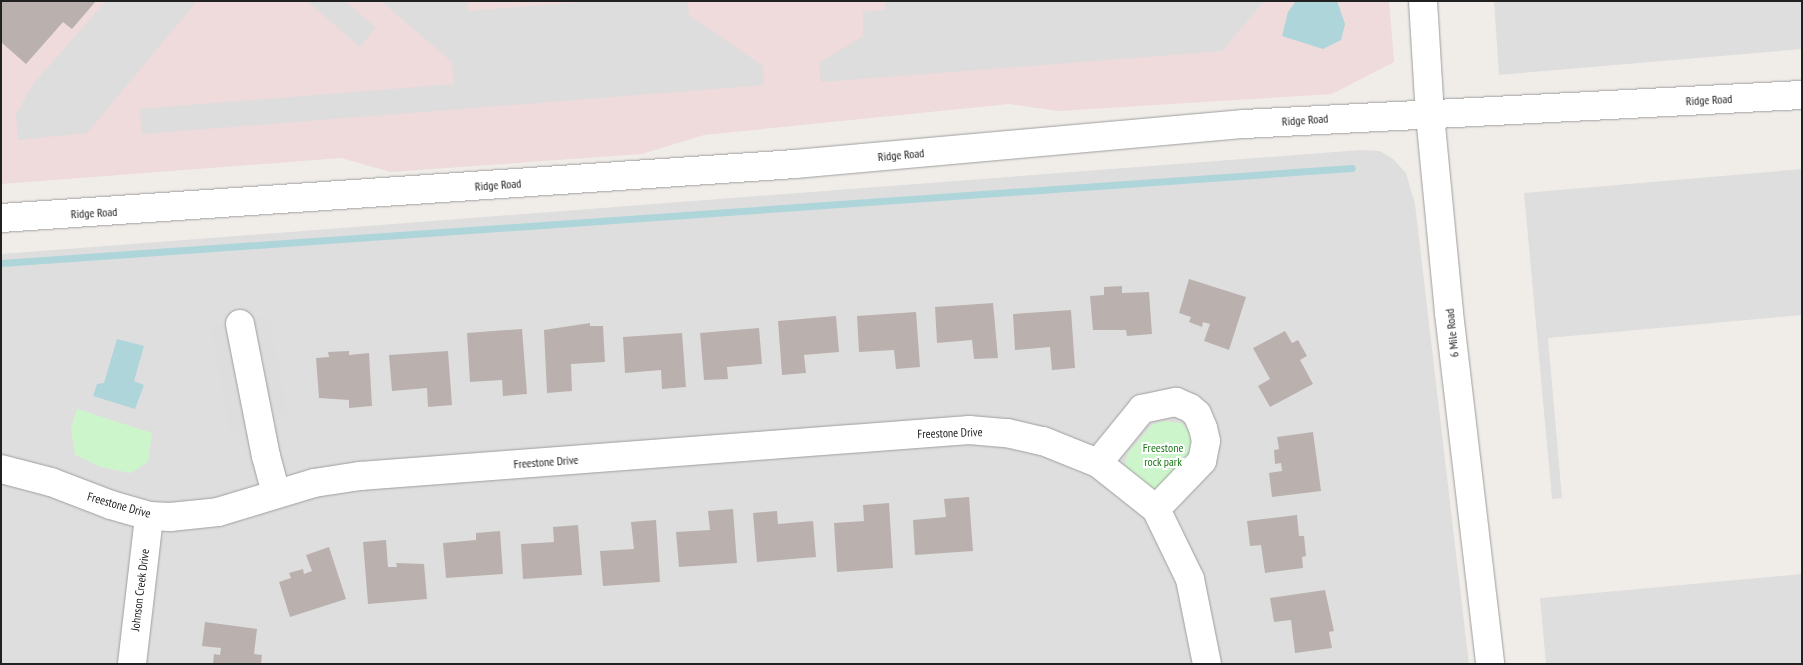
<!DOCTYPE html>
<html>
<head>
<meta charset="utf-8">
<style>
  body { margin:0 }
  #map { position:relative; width:1803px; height:665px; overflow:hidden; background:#f0ede9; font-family:"PT Sans Narrow",sans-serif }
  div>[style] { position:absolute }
  .residential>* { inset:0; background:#dfdede }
  .commercial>* { inset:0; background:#efdadc }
  .park>* { inset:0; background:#cdf5cb }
  .parking>* { inset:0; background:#ddd }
  .water>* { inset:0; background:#aed5d9 }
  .stream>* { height:7px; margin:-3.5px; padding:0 3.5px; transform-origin:3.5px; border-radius:3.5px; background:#aed5d9 }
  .building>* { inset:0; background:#bab1ae }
  .roads { filter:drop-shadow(0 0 1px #9e9e9e) drop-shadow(0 0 1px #9e9e9e) }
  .minor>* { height:28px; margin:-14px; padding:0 14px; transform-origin:14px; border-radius:14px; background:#fff }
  span { translate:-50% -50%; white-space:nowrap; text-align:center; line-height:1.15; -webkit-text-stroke:4px #fff; paint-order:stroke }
  .street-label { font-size:12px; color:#212121 }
  .park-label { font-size:12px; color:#1b7717 }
  .frame { position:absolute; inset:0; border:2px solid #212121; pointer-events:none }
</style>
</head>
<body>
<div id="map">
  <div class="residential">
    <i style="clip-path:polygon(1494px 1px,1802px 1px,1802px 49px,1499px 75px)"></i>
    <i style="clip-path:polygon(1360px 150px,1380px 151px,1393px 159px,1406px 173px,1415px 204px,1469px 664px,1px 664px,1px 254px)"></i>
    <i style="clip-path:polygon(1802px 169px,1802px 315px,1548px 338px,1562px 498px,1552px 499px,1524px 193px)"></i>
    <i style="clip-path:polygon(1802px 574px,1802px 664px,1546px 664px,1540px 598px)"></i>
  </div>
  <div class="commercial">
    <i style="clip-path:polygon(1px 1px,1389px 1px,1394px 62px,1332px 94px,1058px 111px,1009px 104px,704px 135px,642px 154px,391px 172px,341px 158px,1px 184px)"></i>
  </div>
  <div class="park">
    <i style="clip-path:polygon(77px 409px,152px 433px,148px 462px,131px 473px,101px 467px,75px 455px,71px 428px)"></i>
    <i style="clip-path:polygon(1162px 421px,1181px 423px,1194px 436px,1196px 448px,1154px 494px,1126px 474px,1125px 463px,1128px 453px,1152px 425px)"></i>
  </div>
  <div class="parking">
    <i style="clip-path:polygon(106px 1px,197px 1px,87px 133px,18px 140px,16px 114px,34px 83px)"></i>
    <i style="clip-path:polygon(307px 1px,345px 1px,376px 28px,360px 47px)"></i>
    <i style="clip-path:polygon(381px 1px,467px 1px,468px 11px,593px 1px,687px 1px,689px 15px,763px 66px,764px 85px,142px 134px,140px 109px,454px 84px,452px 62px)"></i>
    <i style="clip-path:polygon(885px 1px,1264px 1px,1222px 51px,821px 82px,819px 63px,863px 36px,863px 12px,885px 10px)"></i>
    <i style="clip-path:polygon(269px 315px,288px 415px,276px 416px,269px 426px,230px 432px,210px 325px)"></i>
  </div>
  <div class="water">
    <i style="clip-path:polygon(1296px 1px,1337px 1px,1345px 24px,1341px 40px,1323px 49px,1282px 36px,1288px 12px)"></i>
    <i style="clip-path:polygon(117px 339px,144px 346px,134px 381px,144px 385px,135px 409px,93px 396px,97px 384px,104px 383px)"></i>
  </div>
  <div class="stream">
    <i style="left:1px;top:263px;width:1354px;rotate:-4.02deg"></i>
  </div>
  <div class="building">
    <i style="clip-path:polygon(1px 1px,96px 1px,72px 29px,63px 22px,26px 64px,1px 42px)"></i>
    <i style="clip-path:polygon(1189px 279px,1246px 297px,1229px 350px,1204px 341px,1210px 324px,1203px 322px,1202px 327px,1189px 322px,1191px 317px,1179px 313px)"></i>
    <i style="clip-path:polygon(1122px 286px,1122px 293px,1149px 292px,1152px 334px,1127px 336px,1126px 330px,1093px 330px,1090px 296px,1104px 295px,1104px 287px)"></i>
    <i style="clip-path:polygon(993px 303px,998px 358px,974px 359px,972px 340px,937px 343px,935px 307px)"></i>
    <i style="clip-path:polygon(1071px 310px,1075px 368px,1052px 370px,1050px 347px,1015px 350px,1013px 314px)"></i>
    <i style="clip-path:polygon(916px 312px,920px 367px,896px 369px,894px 350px,859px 352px,857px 316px)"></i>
    <i style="clip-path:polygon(836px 316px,839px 352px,804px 355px,806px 373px,782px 375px,778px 321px)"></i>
    <i style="clip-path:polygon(590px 323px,590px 326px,603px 326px,605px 362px,571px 364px,572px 391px,547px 393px,544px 330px)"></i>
    <i style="clip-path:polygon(759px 328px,762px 364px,727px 367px,728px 379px,704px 380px,700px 333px)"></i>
    <i style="clip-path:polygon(522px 329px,527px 394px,503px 396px,502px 380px,470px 382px,467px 333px)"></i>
    <i style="clip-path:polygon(1285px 331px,1292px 343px,1298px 340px,1307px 356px,1300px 360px,1313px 384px,1270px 407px,1258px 386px,1270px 379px,1253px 348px)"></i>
    <i style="clip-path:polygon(682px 333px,686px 387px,662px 389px,661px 370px,625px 373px,623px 337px)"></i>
    <i style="clip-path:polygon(349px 351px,349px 355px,369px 353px,372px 406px,349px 408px,349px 400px,319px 398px,316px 358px,329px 357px,328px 352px)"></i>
    <i style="clip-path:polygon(448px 351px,452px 405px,428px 407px,427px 388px,392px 391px,389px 355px)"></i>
    <i style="clip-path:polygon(1313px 432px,1321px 491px,1272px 497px,1269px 473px,1282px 471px,1281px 463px,1275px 464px,1274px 450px,1279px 449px,1277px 437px)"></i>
    <i style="clip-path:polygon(969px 497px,973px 551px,915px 555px,913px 520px,946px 517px,944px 499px)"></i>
    <i style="clip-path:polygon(889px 503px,893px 568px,837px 572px,834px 523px,864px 521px,863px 505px)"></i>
    <i style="clip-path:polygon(733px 509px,737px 563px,679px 567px,676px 532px,710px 530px,708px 511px)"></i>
    <i style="clip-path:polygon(777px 511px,778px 524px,813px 521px,816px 557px,757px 562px,753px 513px)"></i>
    <i style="clip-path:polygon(1297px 515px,1299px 536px,1304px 536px,1306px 556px,1302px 557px,1303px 568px,1265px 573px,1261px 545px,1250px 546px,1247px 521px)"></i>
    <i style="clip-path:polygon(656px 520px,660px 582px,603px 586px,600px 551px,634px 549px,631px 522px)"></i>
    <i style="clip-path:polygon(578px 525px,582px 575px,523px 579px,521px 544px,554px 542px,553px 527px)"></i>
    <i style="clip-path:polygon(500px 531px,503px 574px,446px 578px,443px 543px,476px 540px,476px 533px)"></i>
    <i style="clip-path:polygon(386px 540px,388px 567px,397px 567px,396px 563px,424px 564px,427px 599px,368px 604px,363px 542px)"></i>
    <i style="clip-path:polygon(329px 547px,346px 599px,290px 617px,279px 582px,291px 578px,289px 573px,303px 569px,304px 574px,312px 571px,306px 555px)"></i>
    <i style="clip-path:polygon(1325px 590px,1334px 631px,1329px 632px,1332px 648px,1295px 653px,1291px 620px,1274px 622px,1270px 598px)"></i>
    <i style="clip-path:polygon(205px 622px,257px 629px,254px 654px,262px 655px,261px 664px,213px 664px,214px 654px,220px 655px,221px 648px,202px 646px)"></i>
  </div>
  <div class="roads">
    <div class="minor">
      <i style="left:1423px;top:1px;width:114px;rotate:86.5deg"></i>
      <i style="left:1430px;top:115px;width:199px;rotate:84.5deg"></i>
      <i style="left:1449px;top:313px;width:353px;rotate:83.3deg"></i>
      <i style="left:1px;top:218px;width:796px;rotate:-3.89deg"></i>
      <i style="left:795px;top:164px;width:451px;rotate:-5.1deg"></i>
      <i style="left:1244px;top:124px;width:559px;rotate:-2.98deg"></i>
      <i style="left:240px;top:324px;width:135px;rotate:78.9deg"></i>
      <i style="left:266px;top:456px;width:39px;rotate:75deg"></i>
      <i style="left:1098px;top:463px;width:70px;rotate:-50.8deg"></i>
      <i style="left:1142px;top:409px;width:35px;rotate:-12deg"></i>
      <i style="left:1176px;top:402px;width:15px;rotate:23deg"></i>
      <i style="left:1190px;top:408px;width:9px;rotate:41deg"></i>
      <i style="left:1197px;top:414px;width:15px;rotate:67deg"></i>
      <i style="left:1203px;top:428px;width:13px;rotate:77deg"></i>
      <i style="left:1206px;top:441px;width:20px;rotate:101deg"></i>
      <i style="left:1202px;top:461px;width:66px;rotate:133.8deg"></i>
      <i style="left:1px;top:469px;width:52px;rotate:14.6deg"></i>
      <i style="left:51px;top:482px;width:64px;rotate:21deg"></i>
      <i style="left:111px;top:505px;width:40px;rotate:16deg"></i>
      <i style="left:149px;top:516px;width:21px;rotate:3deg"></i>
      <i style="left:170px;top:517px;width:48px;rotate:-5.9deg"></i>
      <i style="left:218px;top:512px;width:100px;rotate:-16.8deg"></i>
      <i style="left:314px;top:483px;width:47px;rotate:-8.7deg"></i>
      <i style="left:360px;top:476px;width:611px;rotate:-4.32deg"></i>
      <i style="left:969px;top:430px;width:38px;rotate:5deg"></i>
      <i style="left:1007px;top:433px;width:37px;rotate:13deg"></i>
      <i style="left:1043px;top:441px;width:59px;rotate:21.8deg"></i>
      <i style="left:1098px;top:463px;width:74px;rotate:38.4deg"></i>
      <i style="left:1156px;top:509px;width:78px;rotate:64.1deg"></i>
      <i style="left:1190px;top:579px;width:87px;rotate:78.7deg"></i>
      <i style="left:132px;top:664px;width:149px;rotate:-83.4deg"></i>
    </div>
  </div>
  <div class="street-label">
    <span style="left:1709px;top:100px;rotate:-3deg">Ridge Road</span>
    <span style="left:1305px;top:120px;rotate:-4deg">Ridge Road</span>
    <span style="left:901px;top:155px;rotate:-5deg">Ridge Road</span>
    <span style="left:498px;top:185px;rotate:-4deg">Ridge Road</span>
    <span style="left:94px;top:213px;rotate:-3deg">Ridge Road</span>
    <span style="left:1452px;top:333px;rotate:-96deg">6 Mile Road</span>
    <span style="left:950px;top:433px;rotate:-2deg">Freestone Drive</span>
    <span style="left:546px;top:462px;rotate:-4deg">Freestone Drive</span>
    <span style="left:119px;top:505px;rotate:16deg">Freestone Drive</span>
    <span style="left:140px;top:590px;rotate:-83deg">Johnson Creek Drive</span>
  </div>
  <div class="park-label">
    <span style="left:1163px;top:455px">Freestone<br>rock park</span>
  </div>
  <div class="frame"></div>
</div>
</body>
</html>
